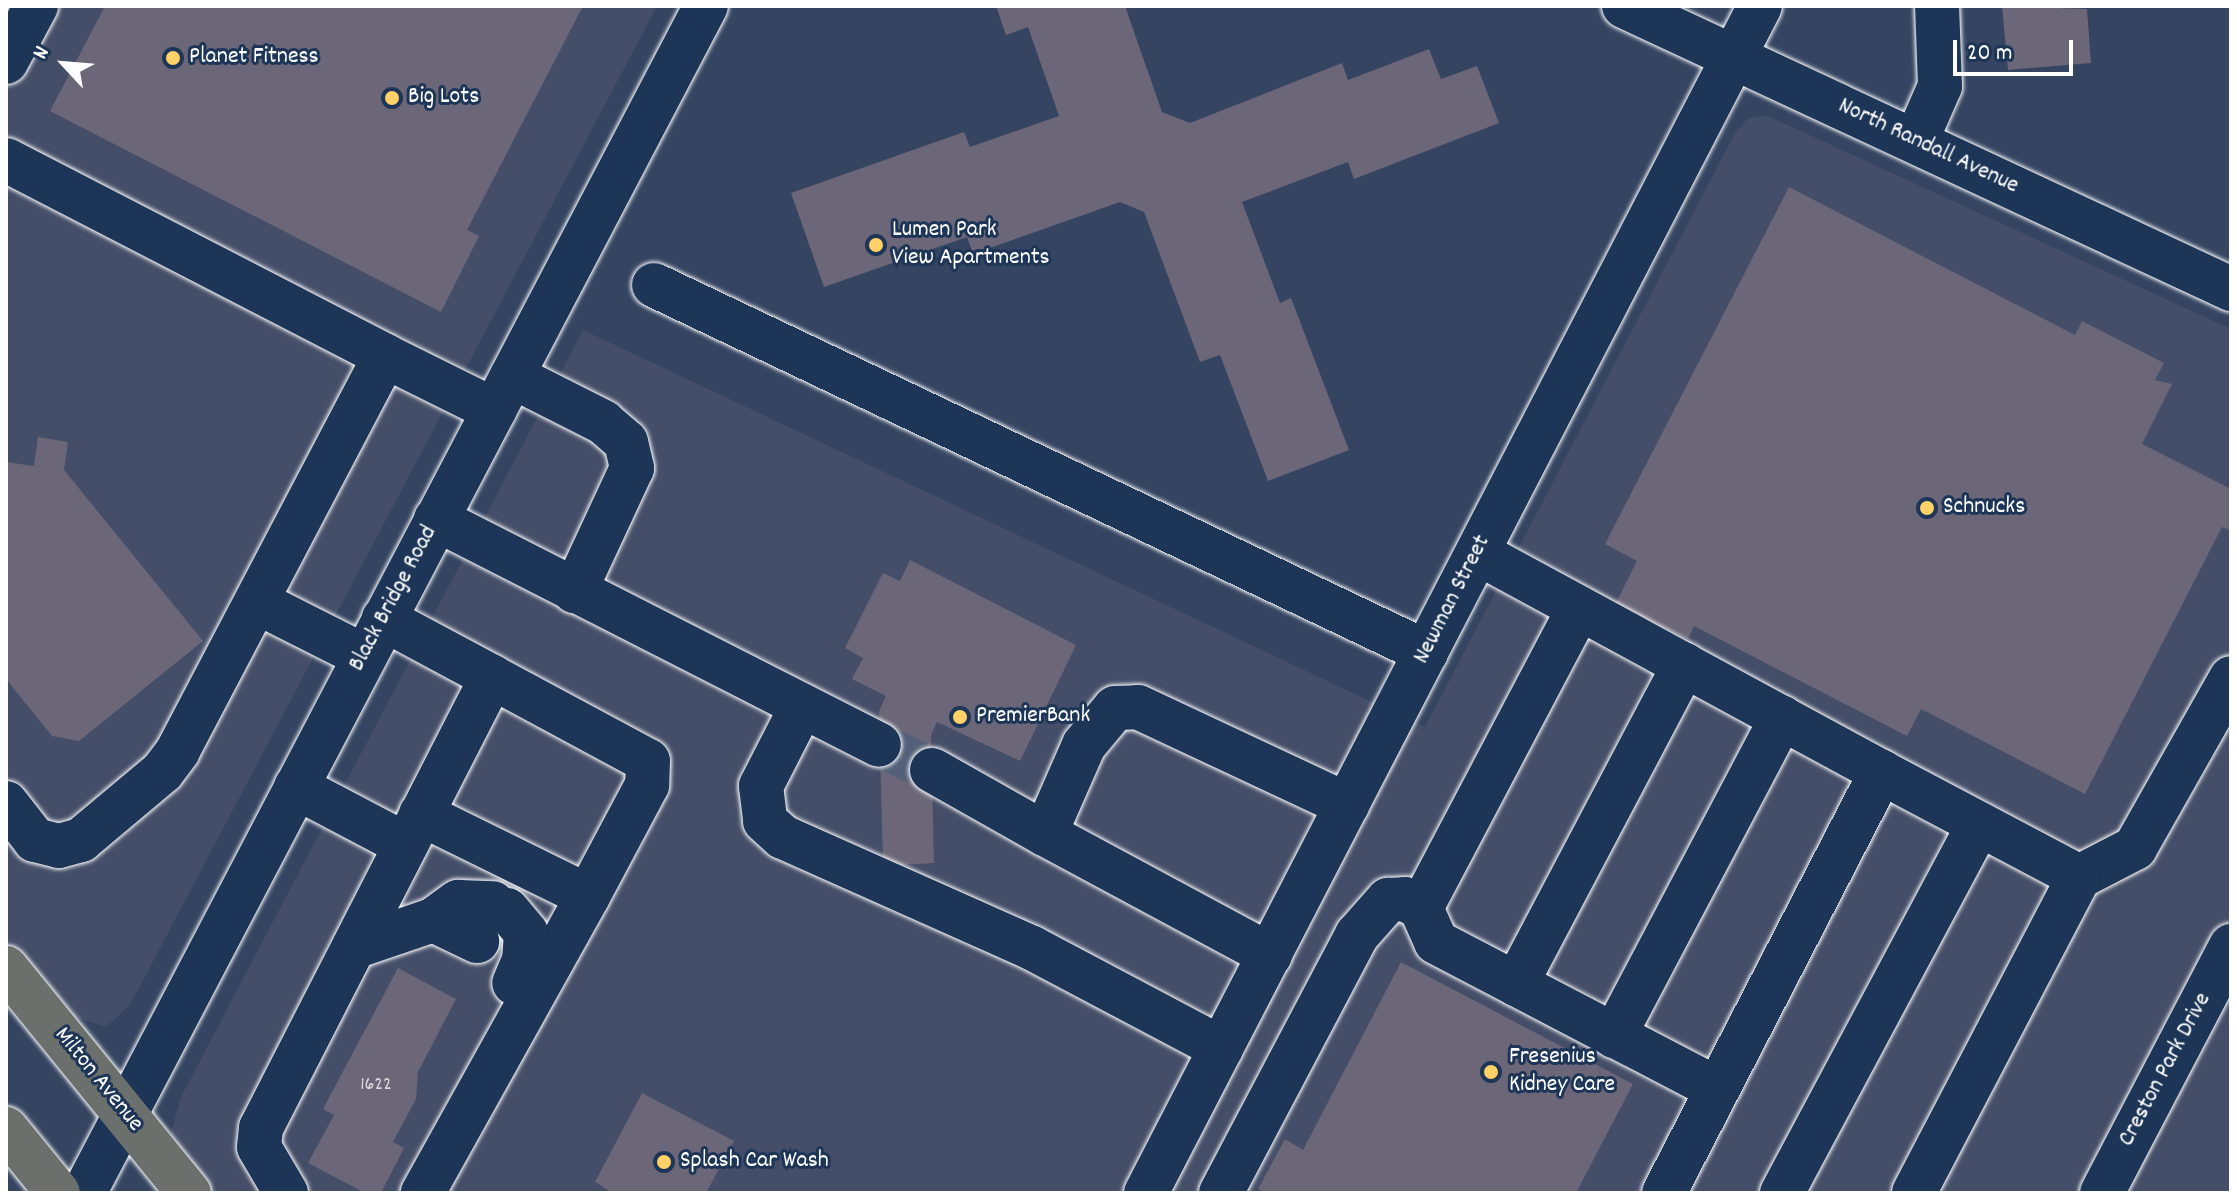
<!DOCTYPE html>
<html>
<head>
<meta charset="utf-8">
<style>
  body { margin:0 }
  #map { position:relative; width:2237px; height:1199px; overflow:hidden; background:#344461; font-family:Dekko,sans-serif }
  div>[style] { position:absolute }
  .built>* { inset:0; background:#444e68 }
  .building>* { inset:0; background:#6b6678 }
  .minor-tunnel>* { height:44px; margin-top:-22px; transform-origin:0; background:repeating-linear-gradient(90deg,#526079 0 44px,transparent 0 66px) }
  .roads { filter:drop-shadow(0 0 2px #fff) drop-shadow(0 0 2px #fff) }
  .minor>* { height:44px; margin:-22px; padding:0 22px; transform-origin:22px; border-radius:22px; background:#1d3557 }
  .major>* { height:44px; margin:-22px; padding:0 22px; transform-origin:22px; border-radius:22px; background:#6b706d }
  .dots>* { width:22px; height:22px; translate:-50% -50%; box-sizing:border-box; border:4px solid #1d3557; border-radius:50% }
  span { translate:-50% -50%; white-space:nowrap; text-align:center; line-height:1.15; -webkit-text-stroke:6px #1d3557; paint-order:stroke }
  .number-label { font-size:20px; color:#dad9dd }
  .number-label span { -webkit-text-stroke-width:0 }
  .poi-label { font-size:24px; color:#fff }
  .left { translate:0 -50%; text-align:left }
  .street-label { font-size:24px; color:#fff }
  .frame { position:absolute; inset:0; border:8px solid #fff; pointer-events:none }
  .north { position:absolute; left:24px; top:24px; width:80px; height:80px; -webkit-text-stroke:6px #1d3557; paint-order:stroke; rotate:296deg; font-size:22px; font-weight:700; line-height:32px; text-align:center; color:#fff }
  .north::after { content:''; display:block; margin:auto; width:28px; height:36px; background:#fff; clip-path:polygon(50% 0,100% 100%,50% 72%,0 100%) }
  .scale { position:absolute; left:1953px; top:40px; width:120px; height:36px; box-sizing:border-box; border:4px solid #fff; border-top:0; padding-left:10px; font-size:24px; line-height:28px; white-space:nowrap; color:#fff; -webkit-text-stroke:6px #1d3557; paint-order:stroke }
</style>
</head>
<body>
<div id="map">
  <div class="built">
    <i style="clip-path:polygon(6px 6px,657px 6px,130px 1005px,106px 1027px,70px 1016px,6px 939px)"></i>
    <i style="clip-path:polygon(1768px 116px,2231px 329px,2231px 1193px,210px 1193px,175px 1148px,171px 1132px,181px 1097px,583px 330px,1425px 727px,1735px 133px,1748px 118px)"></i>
  </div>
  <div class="building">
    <i style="clip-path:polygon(105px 6px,583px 6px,467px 230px,479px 236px,441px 312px,50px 111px)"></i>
    <i style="clip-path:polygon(996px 6px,1125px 6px,1162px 112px,1190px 123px,1342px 63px,1348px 80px,1429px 49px,1441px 79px,1477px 66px,1499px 123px,1354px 179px,1348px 162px,1242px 202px,1280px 303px,1291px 298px,1349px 450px,1268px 481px,1220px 355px,1200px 362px,1144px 212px,1120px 202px,973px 254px,967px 237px,824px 287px,791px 193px,964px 132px,970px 147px,1059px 116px,1028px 27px,1006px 35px)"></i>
    <i style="clip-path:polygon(2002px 6px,2087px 9px,2091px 63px,2008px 70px)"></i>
    <i style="clip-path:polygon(1789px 187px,2075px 335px,2082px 321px,2164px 363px,2155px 380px,2172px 384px,2142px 444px,2231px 489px,2231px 531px,2222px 527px,2085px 794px,1921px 709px,1907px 736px,1694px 626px,1688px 639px,1616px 603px,1637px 561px,1605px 544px)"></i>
    <i style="clip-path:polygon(38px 437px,68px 442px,64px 470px,203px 641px,79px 741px,52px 736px,6px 679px,6px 462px,34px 466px)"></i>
    <i style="clip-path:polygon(910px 560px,1076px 645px,1020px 761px,937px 722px,931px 735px,934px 863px,883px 866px,879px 711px,886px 696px,852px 679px,863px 658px,845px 648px,883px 573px,900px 581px)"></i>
    <i style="clip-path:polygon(1401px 962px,1633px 1084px,1576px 1193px,1266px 1193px,1258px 1189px,1285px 1139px,1303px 1150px)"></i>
    <i style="clip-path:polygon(398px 968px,456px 999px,418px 1072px,416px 1099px,393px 1142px,404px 1148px,381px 1193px,365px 1193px,308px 1163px,334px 1115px,323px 1109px)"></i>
    <i style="clip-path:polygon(642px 1093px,734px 1141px,706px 1193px,613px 1193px,595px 1182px)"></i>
  </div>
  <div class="minor-tunnel">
    <i style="left:879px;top:745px;width:59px;rotate:25.3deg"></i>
  </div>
  <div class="roads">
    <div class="minor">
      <i style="left:1624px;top:6px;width:670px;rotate:25deg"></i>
      <i style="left:6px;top:62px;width:64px;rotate:-61.8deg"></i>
      <i style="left:1916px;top:141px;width:60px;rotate:-66.4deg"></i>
      <i style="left:1940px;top:86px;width:80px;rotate:-92.1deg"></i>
      <i style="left:6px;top:160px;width:427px;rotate:27.3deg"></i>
      <i style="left:385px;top:356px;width:446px;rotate:117.7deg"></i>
      <i style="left:178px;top:751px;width:26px;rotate:127deg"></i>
      <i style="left:162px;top:772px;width:106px;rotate:140deg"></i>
      <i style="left:81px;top:840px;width:23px;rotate:165deg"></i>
      <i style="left:59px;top:846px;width:25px;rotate:-166deg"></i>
      <i style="left:35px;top:840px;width:47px;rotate:-128.1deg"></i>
      <i style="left:654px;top:285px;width:855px;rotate:25.43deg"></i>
      <i style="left:385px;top:356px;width:122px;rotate:26.4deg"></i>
      <i style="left:512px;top:376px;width:102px;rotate:26.8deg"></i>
      <i style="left:603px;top:422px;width:30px;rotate:41deg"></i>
      <i style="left:626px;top:442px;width:27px;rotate:77deg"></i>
      <i style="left:632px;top:468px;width:136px;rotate:114.9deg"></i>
      <i style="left:436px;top:519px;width:497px;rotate:27deg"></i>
      <i style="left:1478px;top:553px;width:459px;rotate:28.5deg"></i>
      <i style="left:257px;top:602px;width:120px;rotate:26.8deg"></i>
      <i style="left:492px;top:677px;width:177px;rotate:28.3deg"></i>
      <i style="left:648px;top:761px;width:24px;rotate:92deg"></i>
      <i style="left:647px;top:785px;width:126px;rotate:118deg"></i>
      <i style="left:802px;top:706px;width:90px;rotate:117.1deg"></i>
      <i style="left:761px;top:786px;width:35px;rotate:83deg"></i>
      <i style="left:765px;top:821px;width:24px;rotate:42deg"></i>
      <i style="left:783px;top:837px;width:273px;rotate:24deg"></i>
      <i style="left:1032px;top:948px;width:214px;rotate:27.9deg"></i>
      <i style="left:932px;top:770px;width:130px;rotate:29.5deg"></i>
      <i style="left:296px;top:787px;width:124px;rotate:27.8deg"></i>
      <i style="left:421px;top:814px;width:186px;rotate:26.2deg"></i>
      <i style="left:588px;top:896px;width:340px;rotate:119.1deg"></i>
      <i style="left:2079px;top:877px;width:63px;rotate:-27.4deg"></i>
      <i style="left:2135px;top:848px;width:195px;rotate:-60.5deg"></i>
      <i style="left:1421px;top:908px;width:339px;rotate:-62.2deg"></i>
      <i style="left:507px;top:910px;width:30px;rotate:50deg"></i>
      <i style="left:526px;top:933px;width:27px;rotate:94deg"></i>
      <i style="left:524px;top:960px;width:25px;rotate:113deg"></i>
      <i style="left:433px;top:920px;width:31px;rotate:-36deg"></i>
      <i style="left:458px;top:902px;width:35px;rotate:2deg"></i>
      <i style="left:354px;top:947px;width:83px;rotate:-18.9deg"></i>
      <i style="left:433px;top:920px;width:49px;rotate:25.5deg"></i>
      <i style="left:1270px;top:955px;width:255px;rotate:-151.7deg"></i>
      <i style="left:1045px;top:834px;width:97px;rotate:-66.3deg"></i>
      <i style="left:1084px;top:745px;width:48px;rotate:-50deg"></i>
      <i style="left:1115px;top:708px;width:23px;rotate:-2deg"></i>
      <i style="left:1138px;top:707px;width:231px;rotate:25.1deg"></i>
      <i style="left:1516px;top:984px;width:361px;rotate:-62.2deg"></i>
      <i style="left:1614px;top:1036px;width:360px;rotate:-62.2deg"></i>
      <i style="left:84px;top:1193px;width:1340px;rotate:-62.35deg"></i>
      <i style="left:286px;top:1193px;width:53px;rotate:-120.4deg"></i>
      <i style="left:259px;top:1147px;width:19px;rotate:-84deg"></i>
      <i style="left:261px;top:1128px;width:507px;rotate:-62.88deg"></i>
      <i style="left:492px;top:677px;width:123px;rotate:-151.8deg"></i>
      <i style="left:1146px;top:1193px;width:1336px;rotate:-62.65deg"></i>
      <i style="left:1221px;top:1193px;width:292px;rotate:-62.2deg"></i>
      <i style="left:1357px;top:935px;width:47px;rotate:-48.5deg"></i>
      <i style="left:1388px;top:900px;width:17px;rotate:-3deg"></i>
      <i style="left:1405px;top:899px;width:18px;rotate:29deg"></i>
      <i style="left:1421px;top:908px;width:37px;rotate:66deg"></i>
      <i style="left:1436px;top:942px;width:317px;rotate:27.6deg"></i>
      <i style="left:1664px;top:1193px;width:474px;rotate:-62.7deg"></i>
      <i style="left:1881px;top:772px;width:224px;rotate:27.9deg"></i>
      <i style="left:2079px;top:877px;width:356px;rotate:117.6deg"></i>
      <i style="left:1782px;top:1193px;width:418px;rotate:-61.9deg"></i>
      <i style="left:2102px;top:1193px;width:279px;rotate:-62.4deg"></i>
    </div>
    <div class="major">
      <i style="left:6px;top:968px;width:290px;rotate:50.9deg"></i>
      <i style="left:6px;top:1129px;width:82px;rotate:50.9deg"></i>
    </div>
  </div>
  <div class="dots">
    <i style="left:173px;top:58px;background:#ffd166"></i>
    <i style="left:392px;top:98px;background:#ffd166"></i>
    <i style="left:876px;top:245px;background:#ffd166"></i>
    <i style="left:1927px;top:508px;background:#ffd166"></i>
    <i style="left:960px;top:717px;background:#ffd166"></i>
    <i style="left:1491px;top:1072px;background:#ffd166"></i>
    <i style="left:664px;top:1162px;background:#ffd166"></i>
  </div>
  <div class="number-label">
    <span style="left:376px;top:1085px">1622</span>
  </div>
  <div class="poi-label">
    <span class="left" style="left:189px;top:58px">Planet Fitness</span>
    <span class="left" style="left:408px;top:98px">Big Lots</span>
    <span class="left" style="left:892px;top:245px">Lumen Park<br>View Apartments</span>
    <span class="left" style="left:1943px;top:508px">Schnucks</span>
    <span class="left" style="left:976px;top:717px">PremierBank</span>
    <span class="left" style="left:1509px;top:1072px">Fresenius<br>Kidney Care</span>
    <span class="left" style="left:680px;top:1162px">Splash Car Wash</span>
  </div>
  <div class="street-label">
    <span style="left:1928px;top:147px;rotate:25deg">North Randall Avenue</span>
    <span style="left:394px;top:599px;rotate:-62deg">Black Bridge Road</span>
    <span style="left:1453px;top:600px;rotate:-63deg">Newman Street</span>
    <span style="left:2166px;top:1070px;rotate:-62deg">Creston Park Drive</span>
    <span style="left:98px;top:1080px;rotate:51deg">Milton Avenue</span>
  </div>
  <div class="frame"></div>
  <div class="north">N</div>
  <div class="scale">20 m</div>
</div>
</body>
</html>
